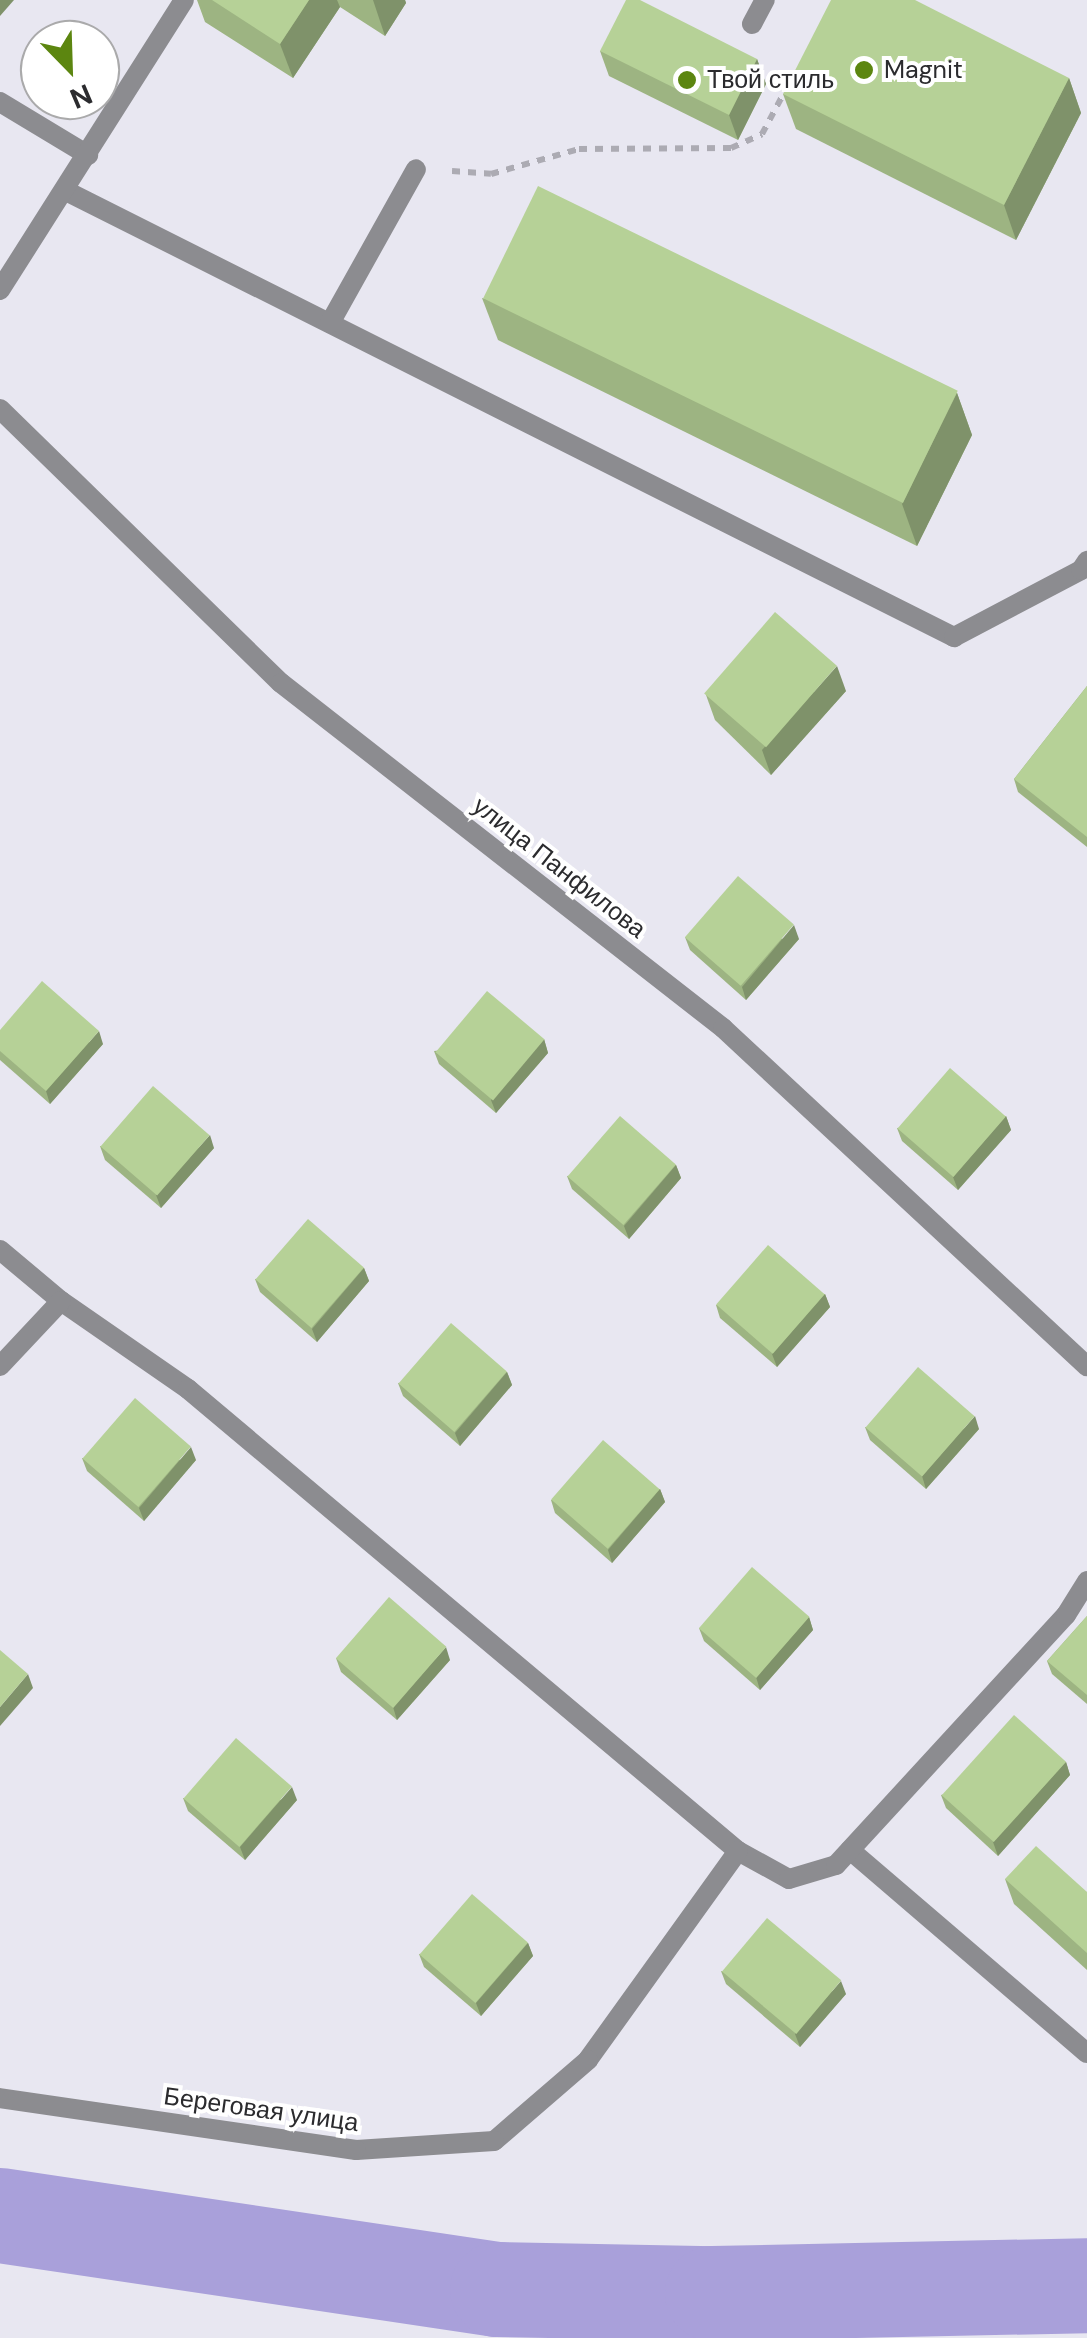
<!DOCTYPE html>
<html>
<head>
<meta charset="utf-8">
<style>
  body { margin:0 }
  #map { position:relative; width:1087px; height:2338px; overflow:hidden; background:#e8e7f1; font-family:"DM Sans",sans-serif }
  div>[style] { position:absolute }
  .river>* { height:95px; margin:-47.5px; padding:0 47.5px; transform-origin:47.5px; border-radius:47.5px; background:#a9a0da }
  .path>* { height:6px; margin-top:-3px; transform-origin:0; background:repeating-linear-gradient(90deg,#acabb3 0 8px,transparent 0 16px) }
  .lane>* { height:20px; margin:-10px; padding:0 10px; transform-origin:10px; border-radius:10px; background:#8c8c90 }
  .street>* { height:20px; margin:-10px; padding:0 10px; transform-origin:10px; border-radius:10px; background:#8c8c90 }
  .wall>* { inset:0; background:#9db482 }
  .shaded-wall>* { inset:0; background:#7f926a }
  .building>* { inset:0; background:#b6d197; transform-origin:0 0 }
  .dots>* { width:28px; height:28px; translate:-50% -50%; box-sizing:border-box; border:5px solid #fff; border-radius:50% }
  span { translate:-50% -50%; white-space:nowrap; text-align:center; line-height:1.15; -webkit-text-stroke:8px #fff; paint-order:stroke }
  .poi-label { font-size:25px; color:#2b2b2e }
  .left { translate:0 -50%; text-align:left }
  .street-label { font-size:25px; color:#2b2b2e }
  .north { position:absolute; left:20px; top:20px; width:100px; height:100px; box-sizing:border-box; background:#fff; border:2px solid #aaaaab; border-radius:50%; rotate:157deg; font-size:28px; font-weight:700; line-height:40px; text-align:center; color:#2b2b2e }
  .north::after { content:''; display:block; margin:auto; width:35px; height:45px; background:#5c8610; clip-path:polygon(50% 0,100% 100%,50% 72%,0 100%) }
</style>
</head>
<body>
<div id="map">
  <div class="river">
    <i style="left:0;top:2215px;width:502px;rotate:8.47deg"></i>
    <i style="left:497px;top:2289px;width:215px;rotate:1.1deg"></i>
    <i style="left:712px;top:2293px;width:375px;rotate:-1.2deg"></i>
  </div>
  <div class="path">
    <i style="left:452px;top:171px;width:39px;rotate:4deg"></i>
    <i style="left:491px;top:174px;width:91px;rotate:-15.9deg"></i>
    <i style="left:579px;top:149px;width:152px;rotate:-0.4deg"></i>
    <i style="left:731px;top:148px;width:34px;rotate:-24deg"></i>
    <i style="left:762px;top:134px;width:51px;rotate:-61.9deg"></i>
  </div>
  <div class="lane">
    <i style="left:752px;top:24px;width:27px;rotate:-62deg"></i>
    <i style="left:66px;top:191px;width:994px;rotate:26.67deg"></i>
    <i style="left:954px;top:637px;width:144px;rotate:-27.8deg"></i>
    <i style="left:1081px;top:570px;width:11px;rotate:-56deg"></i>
    <i style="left:330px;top:323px;width:176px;rotate:-60.8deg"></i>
    <i style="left:850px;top:1850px;width:312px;rotate:40.6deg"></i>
    <i style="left:738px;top:1851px;width:58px;rotate:28.8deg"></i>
    <i style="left:789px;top:1879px;width:49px;rotate:-16.6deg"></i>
    <i style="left:836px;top:1865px;width:340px;rotate:-47.4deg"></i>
    <i style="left:1066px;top:1615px;width:40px;rotate:-58deg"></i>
  </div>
  <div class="street">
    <i style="left:0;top:102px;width:103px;rotate:31.1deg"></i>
    <i style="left:0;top:290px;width:343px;rotate:-57.6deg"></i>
    <i style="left:0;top:409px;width:392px;rotate:44.3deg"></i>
    <i style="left:281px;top:683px;width:561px;rotate:37.97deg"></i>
    <i style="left:723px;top:1028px;width:497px;rotate:42.9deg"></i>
    <i style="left:0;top:1250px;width:80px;rotate:39.9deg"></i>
    <i style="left:61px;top:1301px;width:155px;rotate:34.7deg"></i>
    <i style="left:188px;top:1389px;width:718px;rotate:40.03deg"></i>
    <i style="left:738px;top:1851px;width:257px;rotate:125.7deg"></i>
    <i style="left:588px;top:2060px;width:124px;rotate:139.2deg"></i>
    <i style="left:494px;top:2141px;width:138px;rotate:176.3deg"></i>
    <i style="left:356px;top:2150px;width:360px;rotate:-171.7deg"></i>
    <i style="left:0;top:1366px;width:89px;rotate:-46.8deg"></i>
  </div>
  <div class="wall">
    <i style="clip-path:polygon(197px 0,405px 0,406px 3px,385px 36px,340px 7px,293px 78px,205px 22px)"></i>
    <i style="clip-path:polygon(600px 51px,757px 59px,766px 84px,738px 140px,609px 76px)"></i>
    <i style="clip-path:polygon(1069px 78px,1081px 113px,1016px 240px,796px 129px,783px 94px)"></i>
    <i style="clip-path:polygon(482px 298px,957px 393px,972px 435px,917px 546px,498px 340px)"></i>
    <i style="clip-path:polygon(1087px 686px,1087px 847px,1018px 792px,1014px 779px)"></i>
    <i style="clip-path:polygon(846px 691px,771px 775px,715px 720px,706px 695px)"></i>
    <i style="clip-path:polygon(685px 937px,799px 939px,746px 1000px,690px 950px)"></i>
    <i style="clip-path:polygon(0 1030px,103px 1044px,50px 1104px,0 1060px)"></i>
    <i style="clip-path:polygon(544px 1039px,548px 1053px,496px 1113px,439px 1064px,434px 1051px)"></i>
    <i style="clip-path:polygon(1006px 1116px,1011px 1130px,958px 1190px,902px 1141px,897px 1128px)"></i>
    <i style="clip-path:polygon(100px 1146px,214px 1148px,161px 1208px,105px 1160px)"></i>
    <i style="clip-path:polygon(676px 1165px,681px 1178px,629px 1239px,572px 1189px,567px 1176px)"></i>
    <i style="clip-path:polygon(364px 1268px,369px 1281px,317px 1342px,260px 1292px,255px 1279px)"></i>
    <i style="clip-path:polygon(825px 1294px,830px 1307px,777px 1367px,720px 1318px,716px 1305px)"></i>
    <i style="clip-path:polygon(507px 1372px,512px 1385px,460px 1446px,403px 1396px,398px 1383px)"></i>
    <i style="clip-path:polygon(865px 1427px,979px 1429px,926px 1489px,870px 1440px)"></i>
    <i style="clip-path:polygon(82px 1458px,196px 1460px,144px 1521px,87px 1471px)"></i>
    <i style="clip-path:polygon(660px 1489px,665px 1502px,612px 1563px,555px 1513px,551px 1500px)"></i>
    <i style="clip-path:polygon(1087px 1616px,1087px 1704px,1052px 1674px,1047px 1661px)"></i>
    <i style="clip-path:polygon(809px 1617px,813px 1630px,760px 1690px,704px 1641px,699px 1628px)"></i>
    <i style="clip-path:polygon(336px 1658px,450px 1660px,397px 1720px,341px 1672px)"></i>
    <i style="clip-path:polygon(1066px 1762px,1070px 1775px,998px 1856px,946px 1808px,941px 1795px)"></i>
    <i style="clip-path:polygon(183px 1798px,297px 1800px,245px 1860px,188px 1811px)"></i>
    <i style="clip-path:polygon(1005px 1879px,1087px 1892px,1087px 1970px,1014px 1904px)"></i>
    <i style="clip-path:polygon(528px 1943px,533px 1956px,481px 2016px,424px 1967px,419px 1954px)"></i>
    <i style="clip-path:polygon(721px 1971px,846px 1994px,800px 2047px,726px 1984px)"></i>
  </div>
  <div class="shaded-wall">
    <i style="clip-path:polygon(0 0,14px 0,0 16px)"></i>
    <i style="clip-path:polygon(309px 0,337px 0,340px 7px,293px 78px,280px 44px)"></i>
    <i style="clip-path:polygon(373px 0,405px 0,406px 3px,385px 36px)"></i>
    <i style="clip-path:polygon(757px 59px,766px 84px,738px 140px,729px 115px)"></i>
    <i style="clip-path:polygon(1069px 78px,1081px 113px,1016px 240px,1004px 205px)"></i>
    <i style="clip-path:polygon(957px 393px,972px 435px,917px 546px,902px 504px)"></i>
    <i style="clip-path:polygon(837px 666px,846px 691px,771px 775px,762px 750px)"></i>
    <i style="clip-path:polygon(794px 925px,799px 939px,746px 1000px,742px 987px)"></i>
    <i style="clip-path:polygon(99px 1031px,103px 1044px,50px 1104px,46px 1091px)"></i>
    <i style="clip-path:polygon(544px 1039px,548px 1053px,496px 1113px,491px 1100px)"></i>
    <i style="clip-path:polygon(1006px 1116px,1011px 1130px,958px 1190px,953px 1177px)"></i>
    <i style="clip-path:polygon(210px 1135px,214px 1148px,161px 1208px,156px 1195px)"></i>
    <i style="clip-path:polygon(676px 1165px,681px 1178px,629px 1239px,624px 1226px)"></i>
    <i style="clip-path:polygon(364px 1268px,369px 1281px,317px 1342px,312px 1329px)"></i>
    <i style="clip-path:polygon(825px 1294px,830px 1307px,777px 1367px,772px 1354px)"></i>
    <i style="clip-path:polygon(507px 1372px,512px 1385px,460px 1446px,455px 1433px)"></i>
    <i style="clip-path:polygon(975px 1416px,979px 1429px,926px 1489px,922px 1476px)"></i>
    <i style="clip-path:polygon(191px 1447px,196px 1460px,144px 1521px,139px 1508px)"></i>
    <i style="clip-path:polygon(660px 1489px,665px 1502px,612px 1563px,608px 1550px)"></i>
    <i style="clip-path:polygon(809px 1617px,813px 1630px,760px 1690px,756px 1677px)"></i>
    <i style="clip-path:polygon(446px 1647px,450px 1660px,397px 1720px,393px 1707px)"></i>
    <i style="clip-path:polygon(28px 1674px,33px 1688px,0 1726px,0 1707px)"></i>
    <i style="clip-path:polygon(1066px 1762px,1070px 1775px,998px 1856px,993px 1842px)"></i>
    <i style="clip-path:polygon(292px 1787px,297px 1800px,245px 1860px,240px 1847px)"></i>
    <i style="clip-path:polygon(528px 1943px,533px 1956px,481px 2016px,476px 2003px)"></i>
    <i style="clip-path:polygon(841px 1981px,846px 1994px,800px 2047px,795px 2034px)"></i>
  </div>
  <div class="building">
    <i style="clip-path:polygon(212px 0,309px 0,280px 44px)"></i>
    <i style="clip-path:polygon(626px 0,640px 0,757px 59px,729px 115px,600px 51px)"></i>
    <i style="clip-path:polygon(831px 0,915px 0,1069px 78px,1004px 205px,783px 94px)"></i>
    <i style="left:538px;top:186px;width:467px;height:125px;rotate:26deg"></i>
    <i style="left:775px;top:612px;width:82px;height:108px;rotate:41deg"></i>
    <i style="clip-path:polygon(1087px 686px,1087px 837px,1014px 779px)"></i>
    <i style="left:738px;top:876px;width:74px;height:81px;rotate:41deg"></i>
    <i style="clip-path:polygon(42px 981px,99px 1031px,46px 1091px,0 1051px,0 1030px)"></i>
    <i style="left:487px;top:991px;width:75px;height:80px;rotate:40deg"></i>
    <i style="left:950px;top:1068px;width:74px;height:80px;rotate:41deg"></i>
    <i style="left:153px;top:1086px;width:75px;height:80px;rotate:41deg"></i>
    <i style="left:620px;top:1116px;width:74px;height:80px;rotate:41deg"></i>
    <i style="left:308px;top:1219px;width:74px;height:80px;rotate:41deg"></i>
    <i style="left:768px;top:1245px;width:75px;height:79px;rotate:41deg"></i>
    <i style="left:451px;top:1323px;width:74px;height:80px;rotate:41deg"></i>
    <i style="left:918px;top:1367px;width:75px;height:80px;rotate:41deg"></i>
    <i style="left:135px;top:1398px;width:74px;height:80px;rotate:41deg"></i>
    <i style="left:603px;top:1440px;width:75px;height:79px;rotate:41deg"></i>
    <i style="left:752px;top:1567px;width:76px;height:81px;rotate:41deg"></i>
    <i style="left:389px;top:1597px;width:76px;height:81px;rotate:41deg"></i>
    <i style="clip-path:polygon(1087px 1616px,1087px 1695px,1047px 1661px)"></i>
    <i style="clip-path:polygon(0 1650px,28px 1674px,0 1707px)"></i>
    <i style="left:1014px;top:1715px;width:70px;height:108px;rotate:42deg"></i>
    <i style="left:236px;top:1738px;width:74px;height:80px;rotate:41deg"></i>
    <i style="clip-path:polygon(1036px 1846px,1087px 1892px,1087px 1953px,1005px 1879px)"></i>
    <i style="left:472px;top:1894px;width:74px;height:80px;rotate:41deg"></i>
    <i style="left:767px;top:1918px;width:97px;height:70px;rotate:40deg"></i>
  </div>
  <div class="dots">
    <i style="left:864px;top:70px;background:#5c8610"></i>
    <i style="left:687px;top:80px;background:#5c8610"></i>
  </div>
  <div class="poi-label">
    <span class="left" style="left:884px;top:70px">Magnit</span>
    <span class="left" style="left:707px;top:80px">Твой стиль</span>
  </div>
  <div class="street-label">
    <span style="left:559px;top:868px;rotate:38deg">улица Панфилова</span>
    <span style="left:261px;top:2110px;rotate:8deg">Береговая улица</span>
  </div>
  <div class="north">N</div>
</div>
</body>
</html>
